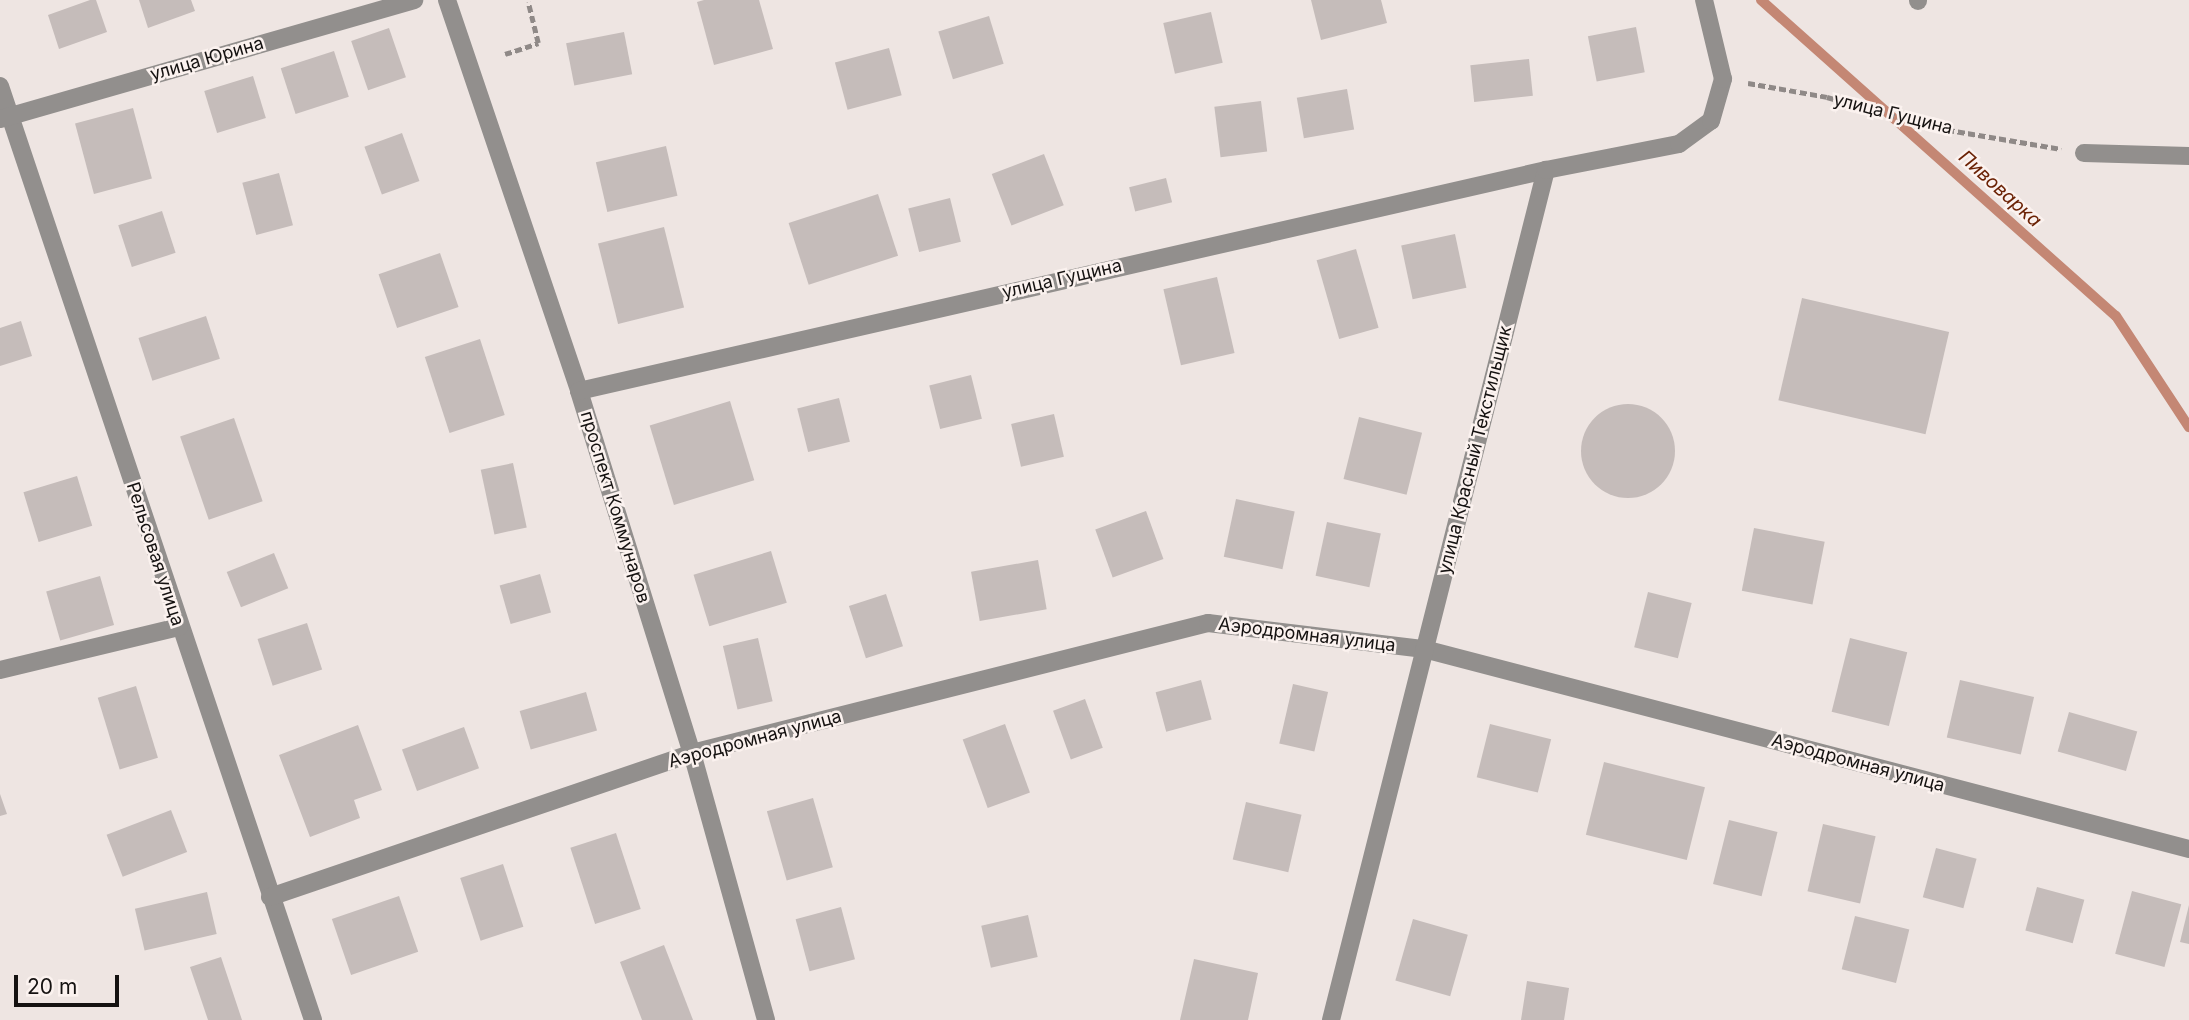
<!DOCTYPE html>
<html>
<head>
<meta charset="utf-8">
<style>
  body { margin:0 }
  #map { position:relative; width:2189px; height:1020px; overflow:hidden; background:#eee5e2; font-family:Inter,sans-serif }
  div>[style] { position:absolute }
  .stream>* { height:10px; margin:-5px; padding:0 5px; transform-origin:5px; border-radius:5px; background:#c48774 }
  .building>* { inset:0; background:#c5bcba; transform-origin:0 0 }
  .round { border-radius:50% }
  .path>* { height:4.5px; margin-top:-2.25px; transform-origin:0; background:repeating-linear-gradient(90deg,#8f8987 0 7px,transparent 0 10.5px) }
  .minor>* { height:18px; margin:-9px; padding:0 9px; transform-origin:9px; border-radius:9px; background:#928f8d }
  span { translate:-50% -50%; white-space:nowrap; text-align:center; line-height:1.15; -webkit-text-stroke:5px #fbf2ef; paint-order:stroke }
  .street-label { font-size:18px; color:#151211 }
  .water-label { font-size:19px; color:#6b2205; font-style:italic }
  .scale { position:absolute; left:14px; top:975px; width:105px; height:32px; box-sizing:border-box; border:4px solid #151211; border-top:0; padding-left:9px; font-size:21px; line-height:24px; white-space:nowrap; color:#151211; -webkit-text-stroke:5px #fbf2ef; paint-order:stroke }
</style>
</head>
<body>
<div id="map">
  <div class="stream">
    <i style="left:1761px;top:0;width:475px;rotate:41.7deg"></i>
    <i style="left:2116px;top:316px;width:133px;rotate:56.7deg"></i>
  </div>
  <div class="building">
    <i style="clip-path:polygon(90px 0,96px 0,107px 32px,59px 49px,48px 15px)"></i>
    <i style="clip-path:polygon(139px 0,191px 0,195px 11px,148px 28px)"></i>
    <i style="clip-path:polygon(704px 0,759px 0,773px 49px,714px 65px,697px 2px)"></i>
    <i style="clip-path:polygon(1311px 0,1381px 0,1387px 23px,1321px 40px)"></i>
    <i style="left:1211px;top:12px;width:52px;height:49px;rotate:77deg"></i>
    <i style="left:989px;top:16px;width:50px;height:53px;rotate:73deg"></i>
    <i style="left:1636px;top:27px;width:46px;height:49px;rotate:79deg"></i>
    <i style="left:389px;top:28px;width:52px;height:40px;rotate:71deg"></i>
    <i style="left:624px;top:32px;width:43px;height:59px;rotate:79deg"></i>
    <i style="left:889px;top:48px;width:49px;height:56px;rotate:75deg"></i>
    <i style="left:334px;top:51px;width:48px;height:56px;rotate:72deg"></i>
    <i style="left:1529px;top:59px;width:37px;height:59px;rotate:84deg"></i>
    <i style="left:253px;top:76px;width:44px;height:51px;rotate:73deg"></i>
    <i style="left:1347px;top:89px;width:41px;height:51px;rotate:80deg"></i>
    <i style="left:1261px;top:101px;width:51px;height:47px;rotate:83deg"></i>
    <i style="left:133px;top:108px;width:73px;height:60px;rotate:75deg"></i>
    <i style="left:402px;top:133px;width:51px;height:40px;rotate:70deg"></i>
    <i style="left:666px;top:146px;width:51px;height:72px;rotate:77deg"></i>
    <i style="left:1044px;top:154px;width:55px;height:56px;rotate:69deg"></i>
    <i style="left:279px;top:173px;width:54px;height:38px;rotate:75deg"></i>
    <i style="left:1166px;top:178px;width:25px;height:38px;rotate:76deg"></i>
    <i style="left:878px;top:194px;width:65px;height:94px;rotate:72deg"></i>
    <i style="left:950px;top:198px;width:45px;height:43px;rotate:76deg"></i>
    <i style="left:162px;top:211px;width:44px;height:46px;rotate:72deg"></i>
    <i style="left:664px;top:227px;width:83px;height:68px;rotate:76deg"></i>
    <i style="left:1455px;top:234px;width:55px;height:55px;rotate:78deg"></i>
    <i style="left:1356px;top:249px;width:82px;height:41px;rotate:74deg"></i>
    <i style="left:440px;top:253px;width:57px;height:65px;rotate:71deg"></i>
    <i style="left:1217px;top:277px;width:78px;height:55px;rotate:77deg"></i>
    <i style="left:1802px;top:298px;width:151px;height:105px;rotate:13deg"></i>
    <i style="left:206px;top:316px;width:45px;height:71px;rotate:72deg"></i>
    <i style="clip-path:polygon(21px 321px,32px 356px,0 366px,0 328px)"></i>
    <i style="left:480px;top:339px;width:80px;height:58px;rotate:72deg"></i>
    <i style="left:971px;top:375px;width:45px;height:43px;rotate:76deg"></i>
    <i style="left:839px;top:398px;width:45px;height:43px;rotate:76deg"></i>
    <i style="left:730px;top:401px;width:83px;height:84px;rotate:73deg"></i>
    <i class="round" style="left:1581px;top:404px;width:94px;height:94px"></i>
    <i style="left:1054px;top:414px;width:44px;height:44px;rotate:77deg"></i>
    <i style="left:1359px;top:417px;width:65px;height:64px;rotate:14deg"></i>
    <i style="left:234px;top:418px;width:88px;height:57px;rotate:71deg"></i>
    <i style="left:513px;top:463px;width:66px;height:33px;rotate:78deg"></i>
    <i style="left:77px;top:476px;width:52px;height:56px;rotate:73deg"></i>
    <i style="left:1236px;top:499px;width:60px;height:59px;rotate:12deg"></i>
    <i style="left:1146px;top:511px;width:51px;height:54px;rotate:70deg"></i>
    <i style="left:1327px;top:522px;width:55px;height:55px;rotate:12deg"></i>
    <i style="left:1754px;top:528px;width:72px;height:64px;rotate:11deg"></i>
    <i style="left:771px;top:551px;width:54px;height:81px;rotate:73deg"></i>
    <i style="left:274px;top:553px;width:38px;height:51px;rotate:68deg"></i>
    <i style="left:1038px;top:560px;width:50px;height:68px;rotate:80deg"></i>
    <i style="left:540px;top:574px;width:40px;height:42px;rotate:74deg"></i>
    <i style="left:100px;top:576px;width:51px;height:56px;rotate:74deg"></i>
    <i style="left:1648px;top:592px;width:45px;height:57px;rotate:14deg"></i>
    <i style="left:886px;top:594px;width:55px;height:39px;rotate:72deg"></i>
    <i style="left:307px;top:623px;width:49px;height:52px;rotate:72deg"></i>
    <i style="left:758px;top:638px;width:65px;height:36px;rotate:77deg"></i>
    <i style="left:1850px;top:638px;width:59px;height:76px;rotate:14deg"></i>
    <i style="left:1201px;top:680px;width:41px;height:47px;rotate:75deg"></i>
    <i style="left:1960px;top:680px;width:76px;height:59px;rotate:13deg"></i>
    <i style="left:1293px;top:684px;width:36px;height:61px;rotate:13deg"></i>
    <i style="left:136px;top:686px;width:75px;height:40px;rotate:73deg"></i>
    <i style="left:586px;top:692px;width:40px;height:69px;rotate:74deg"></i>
    <i style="left:1085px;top:699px;width:52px;height:34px;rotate:70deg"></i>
    <i style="left:2069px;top:712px;width:71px;height:41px;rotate:16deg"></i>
    <i style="left:1005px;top:724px;width:73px;height:45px;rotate:70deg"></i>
    <i style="left:1490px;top:724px;width:63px;height:55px;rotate:14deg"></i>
    <i style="clip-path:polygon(358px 725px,382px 790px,354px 800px,360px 818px,310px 837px,279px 755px)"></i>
    <i style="left:464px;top:727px;width:44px;height:66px;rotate:70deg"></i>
    <i style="left:1604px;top:762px;width:104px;height:75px;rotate:14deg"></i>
    <i style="clip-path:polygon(0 794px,7px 814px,0 816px)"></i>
    <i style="left:813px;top:798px;width:72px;height:48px;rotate:74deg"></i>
    <i style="left:1246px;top:802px;width:57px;height:59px;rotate:13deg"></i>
    <i style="left:171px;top:810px;width:45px;height:69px;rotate:69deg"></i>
    <i style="left:1729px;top:820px;width:50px;height:66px;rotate:14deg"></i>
    <i style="left:1823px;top:824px;width:54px;height:69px;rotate:13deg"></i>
    <i style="left:616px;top:833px;width:80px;height:48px;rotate:72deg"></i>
    <i style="left:1936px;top:848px;width:42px;height:51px;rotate:15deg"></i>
    <i style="left:503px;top:864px;width:66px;height:45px;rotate:72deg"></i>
    <i style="left:2037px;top:887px;width:49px;height:45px;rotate:15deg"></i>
    <i style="left:2132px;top:891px;width:51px;height:65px;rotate:15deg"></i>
    <i style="left:207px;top:892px;width:43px;height:74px;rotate:77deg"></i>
    <i style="left:399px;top:896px;width:59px;height:71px;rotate:71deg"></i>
    <i style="clip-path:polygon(2189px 905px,2189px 944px,2180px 942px)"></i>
    <i style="left:841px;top:907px;width:54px;height:47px;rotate:75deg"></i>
    <i style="left:1028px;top:915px;width:43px;height:48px;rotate:77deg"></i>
    <i style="left:1855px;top:916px;width:56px;height:55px;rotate:14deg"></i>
    <i style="left:1413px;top:919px;width:57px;height:64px;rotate:16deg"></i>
    <i style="clip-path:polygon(664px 945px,693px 1020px,642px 1020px,620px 962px)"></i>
    <i style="clip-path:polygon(221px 957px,242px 1020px,208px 1020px,190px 967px)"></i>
    <i style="clip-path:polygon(1194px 959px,1258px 973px,1248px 1020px,1180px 1020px)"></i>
    <i style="clip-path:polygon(1527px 981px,1569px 988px,1564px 1020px,1521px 1020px)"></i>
  </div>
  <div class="path">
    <i style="left:505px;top:54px;width:35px;rotate:-18deg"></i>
    <i style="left:538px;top:43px;width:42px;rotate:-103.7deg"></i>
    <i style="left:1748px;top:83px;width:80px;rotate:10deg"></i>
    <i style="left:1827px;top:97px;width:114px;rotate:15.7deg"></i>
    <i style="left:1937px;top:128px;width:126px;rotate:9.6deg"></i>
  </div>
  <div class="minor">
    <i style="left:447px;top:0;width:413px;rotate:71.3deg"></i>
    <i style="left:579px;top:391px;width:379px;rotate:72.7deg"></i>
    <i style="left:692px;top:753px;width:277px;rotate:74.5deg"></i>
    <i style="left:1918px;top:1px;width:1px;rotate:-90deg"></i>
    <i style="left:0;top:86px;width:985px;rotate:71.47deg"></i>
    <i style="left:0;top:119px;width:431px;rotate:-16deg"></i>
    <i style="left:2084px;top:153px;width:105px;rotate:1.6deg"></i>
    <i style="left:579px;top:391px;width:992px;rotate:-12.87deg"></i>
    <i style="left:0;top:670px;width:184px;rotate:-13.5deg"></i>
    <i style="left:270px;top:897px;width:446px;rotate:-18.8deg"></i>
    <i style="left:692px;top:753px;width:532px;rotate:-14.14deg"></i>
    <i style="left:1208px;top:623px;width:218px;rotate:6.9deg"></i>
    <i style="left:1424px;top:649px;width:791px;rotate:14.65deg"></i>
    <i style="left:1331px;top:1020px;width:877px;rotate:-75.81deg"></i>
    <i style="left:1546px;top:170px;width:136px;rotate:-11.1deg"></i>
    <i style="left:1679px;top:144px;width:39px;rotate:-36deg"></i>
    <i style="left:1711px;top:121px;width:44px;rotate:-74.1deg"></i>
    <i style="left:1723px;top:79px;width:81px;rotate:-103.5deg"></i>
  </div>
  <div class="street-label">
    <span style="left:207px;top:59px;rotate:-16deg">улица Юрина</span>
    <span style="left:1893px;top:114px;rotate:14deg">улица Гущина</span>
    <span style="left:1062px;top:279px;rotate:-13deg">улица Гущина</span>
    <span style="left:1475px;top:450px;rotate:-76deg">улица Красный Текстильщик</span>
    <span style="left:615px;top:507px;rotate:73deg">проспект Коммунаров</span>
    <span style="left:155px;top:554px;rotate:72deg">Рельсовая улица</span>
    <span style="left:1307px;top:635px;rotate:7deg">Аэродромная улица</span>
    <span style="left:755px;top:739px;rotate:-15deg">Аэродромная улица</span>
    <span style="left:1858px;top:763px;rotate:15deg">Аэродромная улица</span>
  </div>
  <div class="water-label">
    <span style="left:2000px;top:189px;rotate:42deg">Пивоварка</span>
  </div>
  <div class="scale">20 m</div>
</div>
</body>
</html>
